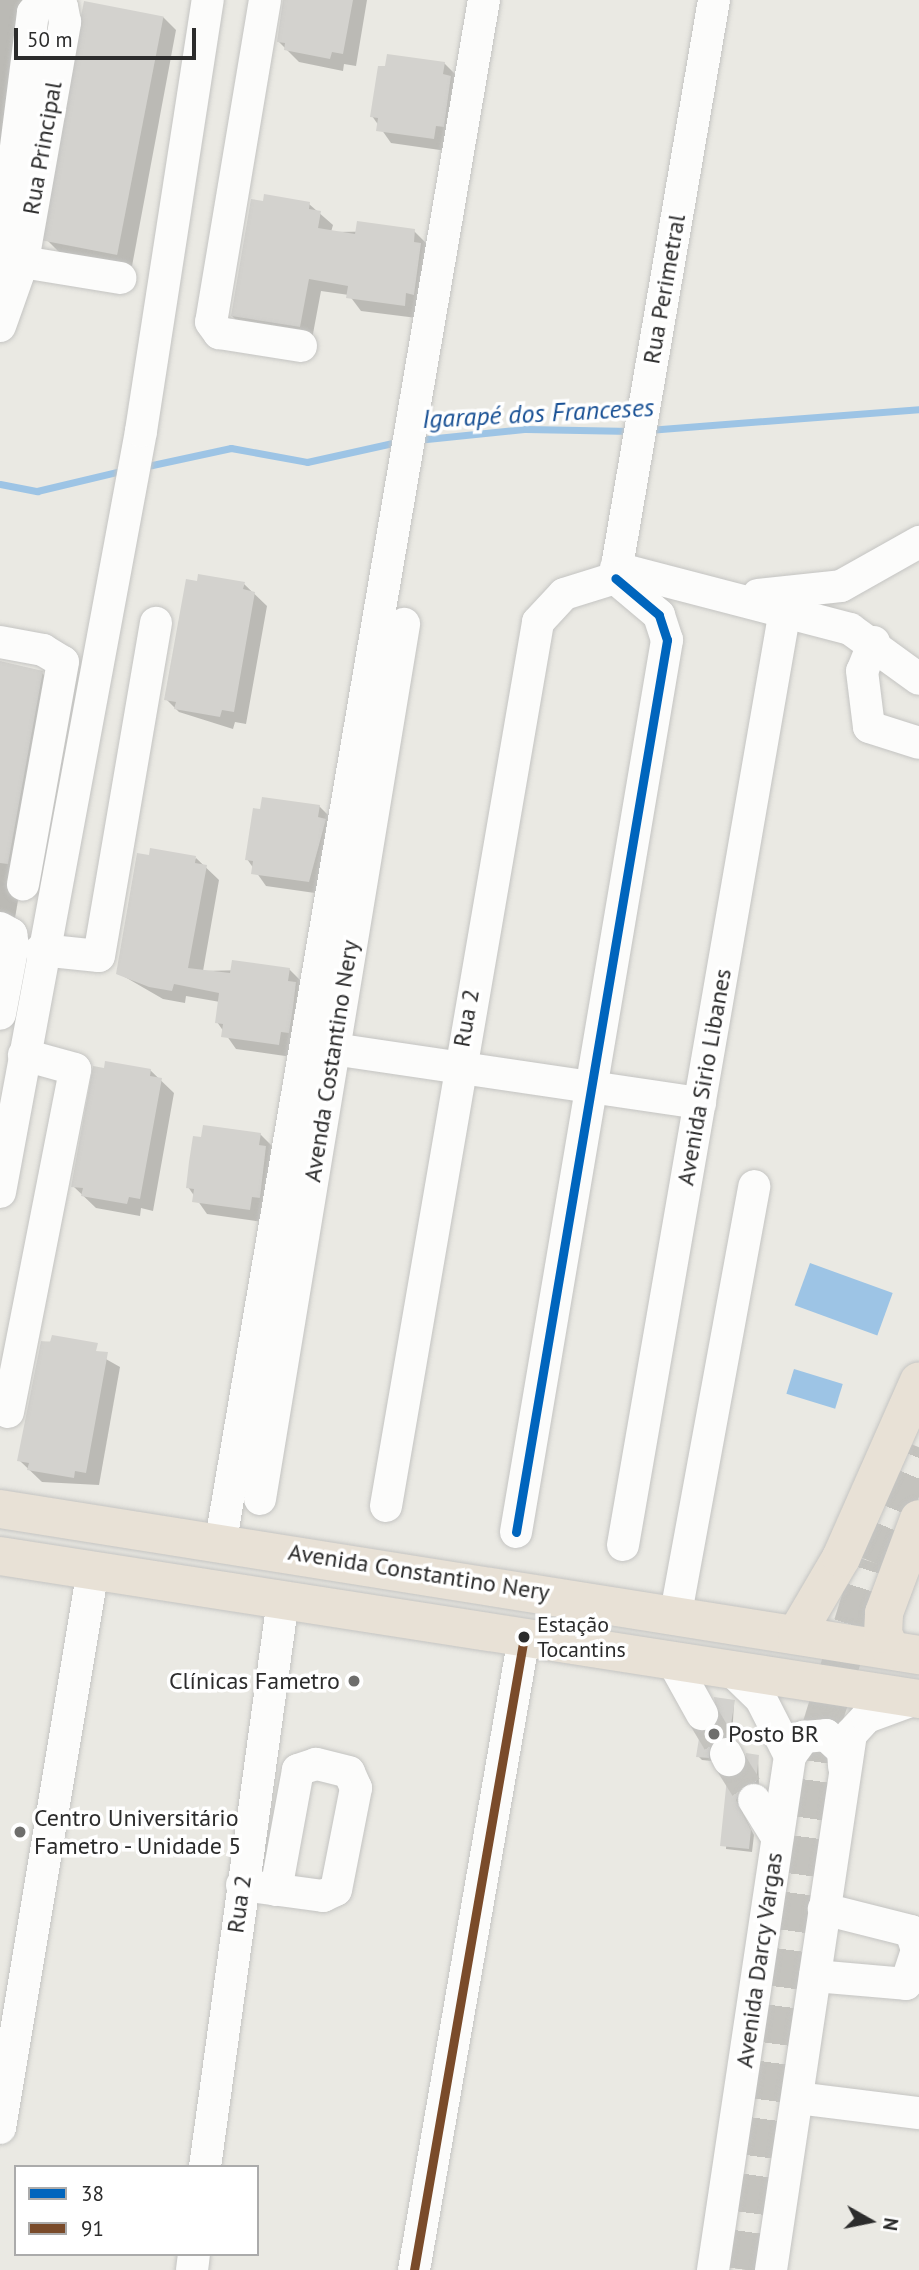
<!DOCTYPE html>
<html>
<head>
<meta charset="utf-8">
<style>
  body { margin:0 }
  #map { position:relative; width:919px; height:2270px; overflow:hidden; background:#eae9e3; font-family:"PT Sans",sans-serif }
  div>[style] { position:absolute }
  .water>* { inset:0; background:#9dc4e5; transform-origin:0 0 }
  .shadow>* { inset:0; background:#0003 }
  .stream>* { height:7px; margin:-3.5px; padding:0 3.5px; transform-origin:3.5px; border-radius:3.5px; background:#9dc4e5 }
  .building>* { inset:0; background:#d3d2ce; transform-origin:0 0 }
  .minor-tunnel>* { height:32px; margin-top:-16px; transform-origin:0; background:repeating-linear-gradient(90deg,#c4c3be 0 32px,transparent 0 48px) }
  .major-tunnel>* { height:38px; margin-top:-19px; transform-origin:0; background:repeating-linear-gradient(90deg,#c4c3be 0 38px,transparent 0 57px) }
  .roads { filter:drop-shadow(0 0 2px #c4c4c2) drop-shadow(0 0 2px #c4c4c2) }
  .minor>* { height:32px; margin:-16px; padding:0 16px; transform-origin:16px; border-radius:16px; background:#fcfcfb }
  .highway>* { height:38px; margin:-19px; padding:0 19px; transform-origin:19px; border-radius:19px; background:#e8e1d6 }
  .bus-1>* { height:9px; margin:-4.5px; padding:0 4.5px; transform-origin:4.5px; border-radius:4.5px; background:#0065bd }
  .bus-2>* { height:9px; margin:-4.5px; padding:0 4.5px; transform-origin:4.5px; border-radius:4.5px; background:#7a4b2a }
  .dots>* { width:19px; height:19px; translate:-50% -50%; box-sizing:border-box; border:4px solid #fff; border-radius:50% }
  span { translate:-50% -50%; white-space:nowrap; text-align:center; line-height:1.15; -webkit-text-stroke:7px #fff; paint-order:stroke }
  .bus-label { font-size:22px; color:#2c2c2c }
  .left { translate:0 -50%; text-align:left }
  .street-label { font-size:24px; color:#2c2c2c }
  .poi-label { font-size:24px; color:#2c2c2c }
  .right { translate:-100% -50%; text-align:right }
  .water-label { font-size:26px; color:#185094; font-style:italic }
  .legend { position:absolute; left:14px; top:2165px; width:245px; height:91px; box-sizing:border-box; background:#fff; border:2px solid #ababab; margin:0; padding:9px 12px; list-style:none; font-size:21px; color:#2c2c2c }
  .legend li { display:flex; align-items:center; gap:14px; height:35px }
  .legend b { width:35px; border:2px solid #ababab }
  .north { position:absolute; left:835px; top:2186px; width:70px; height:70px; -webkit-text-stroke:5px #fff; paint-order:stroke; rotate:99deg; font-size:19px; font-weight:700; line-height:28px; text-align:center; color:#2c2c2c }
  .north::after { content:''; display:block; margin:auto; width:24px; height:32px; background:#2c2c2c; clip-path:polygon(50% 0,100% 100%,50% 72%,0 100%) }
  .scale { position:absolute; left:14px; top:28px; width:182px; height:32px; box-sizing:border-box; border:4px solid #2c2c2c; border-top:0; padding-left:9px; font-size:21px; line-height:24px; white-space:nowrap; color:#2c2c2c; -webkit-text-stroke:5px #fff; paint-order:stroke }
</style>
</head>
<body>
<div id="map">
  <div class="water">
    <i style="left:810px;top:1263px;width:88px;height:45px;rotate:20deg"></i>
    <i style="left:794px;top:1369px;width:51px;height:26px;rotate:17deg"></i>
  </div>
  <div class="shadow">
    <i style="clip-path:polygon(0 0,27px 0,0 168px)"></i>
    <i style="clip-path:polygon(285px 0,367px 0,356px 66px,344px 64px,343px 71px,299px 62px,278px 41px)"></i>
    <i style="clip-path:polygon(163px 17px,176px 30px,132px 266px,60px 253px,47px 240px)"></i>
    <i style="clip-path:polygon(444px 63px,457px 76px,447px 151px,391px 143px,372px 116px)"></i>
    <i style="clip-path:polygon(309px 204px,333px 225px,331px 232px,414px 231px,427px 244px,417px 318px,361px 311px,349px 295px,321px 291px,312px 339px,245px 329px,232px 316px)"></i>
    <i style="clip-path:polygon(244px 584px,267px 606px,246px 724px,235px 722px,233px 729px,179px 712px,166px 699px)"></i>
    <i style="clip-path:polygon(0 662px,42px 673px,55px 686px,15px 918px,0 915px)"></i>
    <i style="clip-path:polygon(319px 806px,332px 819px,322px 894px,266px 886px,247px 859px,261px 811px)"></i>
    <i style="clip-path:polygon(196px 858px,219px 880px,203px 971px,289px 969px,302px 982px,292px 1057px,236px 1049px,217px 1022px,220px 1002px,186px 996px,185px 1003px,163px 999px,118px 973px)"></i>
    <i style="clip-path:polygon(150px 1070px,174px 1093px,153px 1211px,141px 1208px,140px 1216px,96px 1208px,73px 1186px)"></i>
    <i style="clip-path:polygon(260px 1134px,273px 1147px,263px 1222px,207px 1214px,188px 1187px)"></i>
    <i style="clip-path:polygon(74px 1341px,120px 1367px,99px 1485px,42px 1482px,19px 1460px,42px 1342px)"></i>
    <i style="clip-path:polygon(734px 1702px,732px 1740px,714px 1747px,712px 1761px,702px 1760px,698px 1756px)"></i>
    <i style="clip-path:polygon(758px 1756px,759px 1786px,747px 1788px,739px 1805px,754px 1835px,752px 1852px,726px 1849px,729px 1779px)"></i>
  </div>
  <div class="stream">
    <i style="left:648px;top:430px;width:272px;rotate:-4.4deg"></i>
    <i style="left:417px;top:440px;width:110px;rotate:-5.8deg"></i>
    <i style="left:526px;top:429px;width:106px;rotate:1.1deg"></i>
    <i style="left:143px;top:467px;width:90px;rotate:-12.2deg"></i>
    <i style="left:231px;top:448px;width:77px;rotate:10.4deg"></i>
    <i style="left:307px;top:462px;width:97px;rotate:-12.5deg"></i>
    <i style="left:0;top:484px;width:38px;rotate:11deg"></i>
    <i style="left:37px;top:491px;width:90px;rotate:-13.4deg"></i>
  </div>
  <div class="building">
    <i style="clip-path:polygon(283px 0,353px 0,343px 54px,332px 52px,330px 59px,284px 50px,285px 43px,277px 42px)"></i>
    <i style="left:84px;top:1px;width:81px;height:243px;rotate:11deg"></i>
    <i style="clip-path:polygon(387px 54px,445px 62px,443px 74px,451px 76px,444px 127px,436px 126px,434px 139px,376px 131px,378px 118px,370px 117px,378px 66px,385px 66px)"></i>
    <i style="clip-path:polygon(264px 194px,310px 202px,309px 209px,321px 211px,318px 228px,355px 234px,357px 221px,415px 229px,414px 242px,421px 243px,414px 295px,406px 293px,405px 306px,346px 298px,348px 286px,309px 279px,300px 327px,231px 316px,251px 199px,263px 201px)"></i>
    <i style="clip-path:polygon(198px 574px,245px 582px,243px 589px,255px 592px,234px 712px,222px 710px,220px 717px,174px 709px,176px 702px,164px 700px,186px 579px,197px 581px)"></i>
    <i style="clip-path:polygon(0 661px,43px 671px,8px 864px,0 863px)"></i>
    <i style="clip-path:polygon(262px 797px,320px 805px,318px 817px,326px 819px,309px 882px,251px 874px,253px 861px,245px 860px,253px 808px,260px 809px)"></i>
    <i style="clip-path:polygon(150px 848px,196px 856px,195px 863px,207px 865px,188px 968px,230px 973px,232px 960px,290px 968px,288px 981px,296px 982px,293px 1008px,289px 1033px,281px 1032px,279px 1045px,221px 1037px,223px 1024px,215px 1023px,219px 993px,174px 984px,172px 991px,149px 987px,116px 974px,137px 853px,149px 855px)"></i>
    <i style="clip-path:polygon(105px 1061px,151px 1069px,150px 1076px,162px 1078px,140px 1199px,129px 1197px,127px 1204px,81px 1196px,83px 1188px,71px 1187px,93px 1066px,104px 1068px)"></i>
    <i style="clip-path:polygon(203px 1125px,261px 1133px,259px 1145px,266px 1146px,260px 1198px,252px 1197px,250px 1210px,192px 1202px,194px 1189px,186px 1188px,189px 1162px,193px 1136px,201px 1137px)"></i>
    <i style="clip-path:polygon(52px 1335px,98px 1343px,96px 1351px,108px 1352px,86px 1473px,75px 1471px,74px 1478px,27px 1470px,29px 1463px,17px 1461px,41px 1341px,50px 1342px)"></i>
    <i style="clip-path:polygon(714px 1697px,735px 1700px,729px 1736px,711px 1743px,709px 1758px,696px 1757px,700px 1732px,718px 1723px)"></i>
    <i style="clip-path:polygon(746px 1753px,759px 1755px,756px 1782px,744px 1785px,736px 1800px,751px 1830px,749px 1849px,720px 1846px,727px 1778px,744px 1771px)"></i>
  </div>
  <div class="minor-tunnel">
    <i style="left:702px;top:1714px;width:47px;rotate:59deg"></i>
    <i style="left:729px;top:1760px;width:47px;rotate:58deg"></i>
  </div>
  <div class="major-tunnel">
    <i style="left:746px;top:2270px;width:541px;rotate:-82.24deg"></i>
    <i style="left:819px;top:1734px;width:180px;rotate:-72.9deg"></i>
    <i style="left:872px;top:1562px;width:124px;rotate:-67.8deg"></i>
  </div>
  <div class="roads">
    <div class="minor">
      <i style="left:265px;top:0;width:326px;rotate:99.5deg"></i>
      <i style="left:211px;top:322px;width:14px;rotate:54deg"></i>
      <i style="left:219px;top:333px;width:83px;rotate:9deg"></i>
      <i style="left:4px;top:259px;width:118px;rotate:9.3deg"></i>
      <i style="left:7px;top:269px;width:43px;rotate:-91.3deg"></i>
      <i style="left:6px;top:226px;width:215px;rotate:-82.8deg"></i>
      <i style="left:33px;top:13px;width:16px;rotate:-52deg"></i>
      <i style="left:0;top:326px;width:69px;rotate:-70.5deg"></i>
      <i style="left:23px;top:261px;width:243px;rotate:-80deg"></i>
      <i style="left:65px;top:22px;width:15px;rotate:-101deg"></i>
      <i style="left:62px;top:7px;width:14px;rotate:-150deg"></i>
      <i style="left:616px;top:568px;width:242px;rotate:14.6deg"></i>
      <i style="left:850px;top:629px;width:85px;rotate:35.9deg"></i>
      <i style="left:615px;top:578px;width:586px;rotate:-80.28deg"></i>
      <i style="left:758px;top:595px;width:83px;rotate:-6.2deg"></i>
      <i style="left:841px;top:586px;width:90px;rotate:-29.4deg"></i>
      <i style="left:0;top:642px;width:44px;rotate:10.5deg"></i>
      <i style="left:43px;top:650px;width:23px;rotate:31deg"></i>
      <i style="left:63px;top:662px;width:226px;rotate:100.2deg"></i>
      <i style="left:874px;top:642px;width:31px;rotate:112deg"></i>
      <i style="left:862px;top:671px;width:56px;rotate:82.9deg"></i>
      <i style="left:869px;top:727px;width:52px;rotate:17.7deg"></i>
      <i style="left:0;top:928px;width:13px;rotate:29deg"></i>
      <i style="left:11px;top:934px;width:11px;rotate:80deg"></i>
      <i style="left:13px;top:945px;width:70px;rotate:100.7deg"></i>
      <i style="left:41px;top:950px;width:58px;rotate:5.9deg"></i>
      <i style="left:99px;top:956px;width:338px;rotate:-80.3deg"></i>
      <i style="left:333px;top:1049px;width:371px;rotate:8.4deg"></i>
      <i style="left:0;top:1192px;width:774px;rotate:-79.5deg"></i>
      <i style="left:141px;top:431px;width:436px;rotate:-81.2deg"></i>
      <i style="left:8px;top:1412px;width:349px;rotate:-78.9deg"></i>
      <i style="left:75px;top:1069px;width:53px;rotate:-164.6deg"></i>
      <i style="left:260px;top:1499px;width:887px;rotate:-80.65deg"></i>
      <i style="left:386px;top:1506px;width:897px;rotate:-80.24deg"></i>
      <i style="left:538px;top:622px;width:38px;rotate:-47deg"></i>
      <i style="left:564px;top:594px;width:53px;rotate:-17.4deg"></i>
      <i style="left:516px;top:1532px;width:905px;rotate:-80.39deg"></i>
      <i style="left:667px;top:640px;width:26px;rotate:-108deg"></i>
      <i style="left:659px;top:615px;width:57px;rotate:-139.9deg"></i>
      <i style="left:221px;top:1540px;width:1562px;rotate:-80.31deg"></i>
      <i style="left:623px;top:1545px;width:949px;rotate:-80.17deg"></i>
      <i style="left:676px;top:1613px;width:434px;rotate:-79.6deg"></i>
      <i style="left:672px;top:1660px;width:62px;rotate:60.9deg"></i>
      <i style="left:726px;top:1754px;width:7px;rotate:63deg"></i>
      <i style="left:790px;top:1756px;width:24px;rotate:-54deg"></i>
      <i style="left:804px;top:1737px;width:22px;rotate:-5deg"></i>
      <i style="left:826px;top:1735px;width:23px;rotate:43deg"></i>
      <i style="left:843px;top:1751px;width:16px;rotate:86deg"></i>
      <i style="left:754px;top:1800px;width:44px;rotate:58.1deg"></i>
      <i style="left:242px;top:1885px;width:82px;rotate:7.7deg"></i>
      <i style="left:323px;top:1896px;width:14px;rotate:-25deg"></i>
      <i style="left:336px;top:1890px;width:104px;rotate:-78.9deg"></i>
      <i style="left:356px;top:1788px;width:17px;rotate:-114deg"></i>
      <i style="left:349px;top:1772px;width:34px;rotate:-166deg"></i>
      <i style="left:316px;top:1764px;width:19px;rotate:162deg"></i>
      <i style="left:298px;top:1770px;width:122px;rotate:100.4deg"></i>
      <i style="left:815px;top:1976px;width:91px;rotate:5deg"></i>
      <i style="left:906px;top:1984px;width:36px;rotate:-72deg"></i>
      <i style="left:917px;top:1950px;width:20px;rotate:-108deg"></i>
      <i style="left:911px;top:1931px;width:90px;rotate:-165.8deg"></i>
      <i style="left:798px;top:2098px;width:122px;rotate:7.1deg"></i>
      <i style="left:0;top:2128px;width:567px;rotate:-80.55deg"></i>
      <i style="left:205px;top:2167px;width:572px;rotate:-82.17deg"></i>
      <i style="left:192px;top:2270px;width:16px;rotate:-83deg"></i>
      <i style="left:414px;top:2270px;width:642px;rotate:-80.14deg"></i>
      <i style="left:713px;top:2270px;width:520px;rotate:-81.48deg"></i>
      <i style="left:790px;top:1756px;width:64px;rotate:-117deg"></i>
      <i style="left:761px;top:1699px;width:43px;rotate:-135.9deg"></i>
      <i style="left:771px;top:2270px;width:542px;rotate:-81.51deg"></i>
      <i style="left:851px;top:1734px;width:23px;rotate:-47deg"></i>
      <i style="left:867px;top:1717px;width:52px;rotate:-20.2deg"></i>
    </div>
    <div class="highway">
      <i style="left:0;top:1509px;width:931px;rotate:9.03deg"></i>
      <i style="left:0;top:1556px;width:930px;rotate:8.84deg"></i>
      <i style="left:797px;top:1633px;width:87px;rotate:-59.6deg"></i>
      <i style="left:841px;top:1558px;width:193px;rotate:-66.2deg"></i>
      <i style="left:891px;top:1650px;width:18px;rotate:-117deg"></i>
      <i style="left:883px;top:1634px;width:21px;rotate:-87deg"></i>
      <i style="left:884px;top:1613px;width:100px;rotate:-69.6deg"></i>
    </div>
  </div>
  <div class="bus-1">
    <i style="left:516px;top:1532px;width:905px;rotate:-80.39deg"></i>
    <i style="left:667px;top:640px;width:26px;rotate:-108deg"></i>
    <i style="left:659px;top:615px;width:57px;rotate:-139.9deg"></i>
  </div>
  <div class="bus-2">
    <i style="left:414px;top:2270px;width:642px;rotate:-80.14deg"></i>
  </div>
  <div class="dots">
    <i style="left:524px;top:1637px;background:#2c2c2c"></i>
    <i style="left:354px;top:1681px;background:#6e6e6c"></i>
    <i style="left:714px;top:1734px;background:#6e6e6c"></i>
    <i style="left:20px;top:1832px;background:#6e6e6c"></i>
  </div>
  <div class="bus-label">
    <span class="left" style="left:537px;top:1637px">Estação<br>Tocantins</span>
  </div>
  <div class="street-label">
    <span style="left:42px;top:148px;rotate:-80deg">Rua Principal</span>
    <span style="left:664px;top:289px;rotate:-80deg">Rua Perimetral</span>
    <span style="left:466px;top:1018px;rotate:-80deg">Rua 2</span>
    <span style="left:331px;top:1061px;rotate:-81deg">Avenda Costantino Nery</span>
    <span style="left:704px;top:1077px;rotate:-80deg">Avenida Sirio Libanes</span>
    <span style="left:419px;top:1572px;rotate:9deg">Avenida Constantino Nery</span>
    <span style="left:239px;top:1904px;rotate:-82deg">Rua 2</span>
    <span style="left:759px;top:1960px;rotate:-82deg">Avenida Darcy Vargas</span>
  </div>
  <div class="poi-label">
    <span class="right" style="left:340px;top:1681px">Clínicas Fametro</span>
    <span class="left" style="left:728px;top:1734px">Posto BR</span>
    <span class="left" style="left:34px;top:1832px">Centro Universitário<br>Fametro - Unidade 5</span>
  </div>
  <div class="water-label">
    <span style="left:538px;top:413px;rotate:-3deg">Igarapé dos Franceses</span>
  </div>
  <ul class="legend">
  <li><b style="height:9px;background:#0065bd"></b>38</li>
  <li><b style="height:9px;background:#7a4b2a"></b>91</li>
  </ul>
  <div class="north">N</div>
  <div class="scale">50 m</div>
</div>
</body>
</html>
